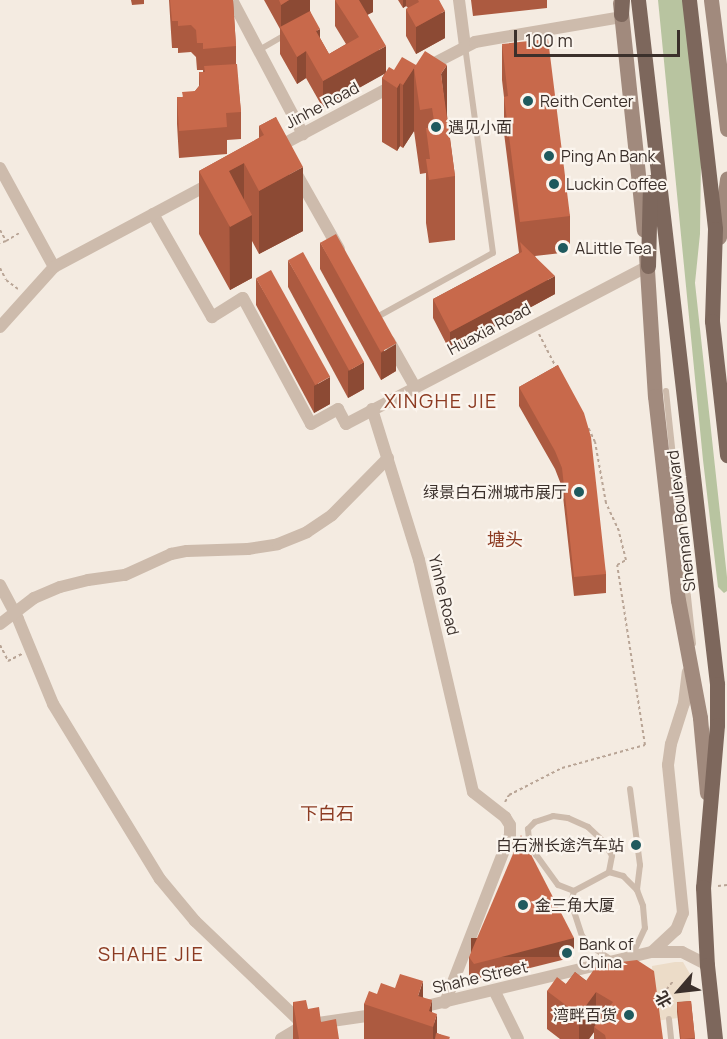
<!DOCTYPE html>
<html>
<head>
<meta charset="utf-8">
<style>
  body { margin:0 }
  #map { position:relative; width:727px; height:1039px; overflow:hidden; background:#f4ebe1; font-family:Manrope,"Noto Sans SC",sans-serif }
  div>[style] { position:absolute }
  .green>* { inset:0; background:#b8c4a0 }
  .plaza>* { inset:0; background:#ecdcc8 }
  .path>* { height:2px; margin-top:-1px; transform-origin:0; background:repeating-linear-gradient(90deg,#b9a596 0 3px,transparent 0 6px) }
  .lane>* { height:6px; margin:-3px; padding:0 3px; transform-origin:3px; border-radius:3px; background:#cdbbac }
  .street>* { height:12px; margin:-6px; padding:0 6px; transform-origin:6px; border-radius:6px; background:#cdbbac }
  .secondary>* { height:15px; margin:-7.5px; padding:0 7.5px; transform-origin:7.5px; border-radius:7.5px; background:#a18a7d }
  .primary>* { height:15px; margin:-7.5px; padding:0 7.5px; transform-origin:7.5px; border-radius:7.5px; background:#7d675c }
  .wall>* { inset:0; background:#ac5a40 }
  .shaded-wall>* { inset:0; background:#8c4a34; transform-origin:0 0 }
  .building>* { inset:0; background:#c8694b; transform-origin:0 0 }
  .dots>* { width:16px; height:16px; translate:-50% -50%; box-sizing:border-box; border:3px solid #fbf5ee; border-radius:50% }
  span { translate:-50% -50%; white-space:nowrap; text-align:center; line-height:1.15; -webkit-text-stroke:4.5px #fbf5ee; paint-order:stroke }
  .poi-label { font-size:16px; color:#3b302b }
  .left { translate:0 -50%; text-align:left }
  .right { translate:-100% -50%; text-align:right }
  .street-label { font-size:16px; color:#3b302b }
  .neighbourhood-label { font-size:18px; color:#8c3b22 }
  .quarter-label { font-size:20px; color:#8c3b22; letter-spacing:1.5px }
  .north { position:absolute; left:649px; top:961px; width:60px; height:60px; -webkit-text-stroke:4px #fbf5ee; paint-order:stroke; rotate:242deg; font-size:16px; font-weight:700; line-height:24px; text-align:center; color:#3b302b }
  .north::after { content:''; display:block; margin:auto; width:21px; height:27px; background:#3b302b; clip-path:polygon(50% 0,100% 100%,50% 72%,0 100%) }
  .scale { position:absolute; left:514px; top:30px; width:166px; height:27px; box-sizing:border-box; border:3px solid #3b302b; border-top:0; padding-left:8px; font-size:18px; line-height:21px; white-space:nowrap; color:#3b302b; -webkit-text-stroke:4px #fbf5ee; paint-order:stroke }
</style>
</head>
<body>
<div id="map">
  <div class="green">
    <i style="clip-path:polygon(658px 0,684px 0,701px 160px,700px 234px,695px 283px,727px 577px,727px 591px,724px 593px,718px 587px,703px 460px)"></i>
  </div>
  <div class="plaza">
    <i style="clip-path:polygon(675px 962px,683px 962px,690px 974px,690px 1005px,677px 1006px,678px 1018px,655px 1021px,652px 966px)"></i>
  </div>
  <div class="path">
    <i style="left:0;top:230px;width:13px;rotate:61deg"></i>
    <i style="left:6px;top:241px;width:6px;rotate:162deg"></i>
    <i style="left:6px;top:241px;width:17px;rotate:-31deg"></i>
    <i style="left:0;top:268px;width:13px;rotate:63deg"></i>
    <i style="left:6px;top:280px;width:15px;rotate:37deg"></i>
    <i style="left:539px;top:334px;width:39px;rotate:63deg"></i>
    <i style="left:0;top:645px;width:18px;rotate:63deg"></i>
    <i style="left:8px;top:661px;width:16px;rotate:-27deg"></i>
    <i style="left:505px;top:802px;width:8px;rotate:-60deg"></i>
    <i style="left:509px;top:795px;width:59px;rotate:-27deg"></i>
    <i style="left:562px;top:768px;width:86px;rotate:-15.5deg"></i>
    <i style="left:645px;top:745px;width:182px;rotate:-98.8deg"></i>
    <i style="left:617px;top:565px;width:10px;rotate:-29deg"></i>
    <i style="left:626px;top:560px;width:30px;rotate:-104deg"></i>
    <i style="left:619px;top:531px;width:31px;rotate:-115deg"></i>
    <i style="left:606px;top:503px;width:62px;rotate:-100.2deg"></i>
    <i style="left:595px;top:442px;width:17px;rotate:-115deg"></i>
    <i style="left:718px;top:886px;width:9px;rotate:-6deg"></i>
    <i style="left:656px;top:994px;width:7px"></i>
    <i style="left:663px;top:994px;width:16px;rotate:-52deg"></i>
  </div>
  <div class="lane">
    <i style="left:259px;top:50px;width:32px;rotate:-30deg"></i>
    <i style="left:377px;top:317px;width:132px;rotate:-28.9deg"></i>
    <i style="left:493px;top:253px;width:208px;rotate:-97.7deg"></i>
    <i style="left:666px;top:391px;width:254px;rotate:83.9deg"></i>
    <i style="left:630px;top:789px;width:77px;rotate:82.5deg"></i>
    <i style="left:640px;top:865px;width:25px;rotate:97deg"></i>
    <i style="left:574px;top:891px;width:17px;rotate:-159deg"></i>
    <i style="left:558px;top:885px;width:37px;rotate:-126deg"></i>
    <i style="left:536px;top:855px;width:17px;rotate:-114deg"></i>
    <i style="left:529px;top:839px;width:10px;rotate:-96deg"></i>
    <i style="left:528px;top:829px;width:10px;rotate:-45deg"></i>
    <i style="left:535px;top:822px;width:19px;rotate:-18deg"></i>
    <i style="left:553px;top:816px;width:15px;rotate:8deg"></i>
    <i style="left:568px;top:818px;width:22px;rotate:24deg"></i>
    <i style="left:588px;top:827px;width:22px;rotate:43deg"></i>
    <i style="left:604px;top:842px;width:16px;rotate:60deg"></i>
    <i style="left:612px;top:856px;width:16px;rotate:101deg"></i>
    <i style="left:613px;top:961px;width:25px;rotate:-146deg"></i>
    <i style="left:592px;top:947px;width:15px;rotate:-132deg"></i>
    <i style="left:582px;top:936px;width:35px;rotate:-108deg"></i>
    <i style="left:571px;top:903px;width:12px;rotate:-76deg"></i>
    <i style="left:574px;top:891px;width:40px;rotate:-28deg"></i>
    <i style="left:609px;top:872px;width:15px;rotate:16deg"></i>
    <i style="left:623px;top:876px;width:20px;rotate:45deg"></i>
    <i style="left:637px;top:890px;width:17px;rotate:69deg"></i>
    <i style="left:643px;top:906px;width:22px;rotate:85deg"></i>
    <i style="left:645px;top:928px;width:31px;rotate:115deg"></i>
    <i style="left:669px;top:1019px;width:20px;rotate:84deg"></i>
  </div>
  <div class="street">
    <i style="left:232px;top:0;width:152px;rotate:62.1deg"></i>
    <i style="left:459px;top:0;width:46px;rotate:82.6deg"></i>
    <i style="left:427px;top:67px;width:54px;rotate:-27.5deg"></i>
    <i style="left:475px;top:42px;width:148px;rotate:-9.7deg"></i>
    <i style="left:276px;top:148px;width:136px;rotate:-28.1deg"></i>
    <i style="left:0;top:168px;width:113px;rotate:61.4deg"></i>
    <i style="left:296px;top:173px;width:87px;rotate:60.5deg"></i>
    <i style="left:153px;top:214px;width:119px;rotate:60.2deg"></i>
    <i style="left:212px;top:317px;width:36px;rotate:-32deg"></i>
    <i style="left:243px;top:298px;width:143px;rotate:61.6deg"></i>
    <i style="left:311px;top:424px;width:31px;rotate:-29deg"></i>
    <i style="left:338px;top:409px;width:17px;rotate:62deg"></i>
    <i style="left:346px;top:424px;width:341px;rotate:-27.6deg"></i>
    <i style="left:0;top:327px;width:81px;rotate:-48deg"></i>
    <i style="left:54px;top:267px;width:180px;rotate:-28.1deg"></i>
    <i style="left:389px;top:341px;width:53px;rotate:60.5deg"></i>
    <i style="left:372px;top:409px;width:158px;rotate:72.7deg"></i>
    <i style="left:419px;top:560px;width:238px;rotate:76.9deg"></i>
    <i style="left:473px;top:792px;width:41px;rotate:38deg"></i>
    <i style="left:505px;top:817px;width:9px;rotate:58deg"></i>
    <i style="left:510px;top:825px;width:10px;rotate:90deg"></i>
    <i style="left:510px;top:835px;width:180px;rotate:111.2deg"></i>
    <i style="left:0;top:585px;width:38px;rotate:62deg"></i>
    <i style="left:18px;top:619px;width:92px;rotate:67.6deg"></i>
    <i style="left:53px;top:704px;width:205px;rotate:58.6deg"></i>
    <i style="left:160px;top:879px;width:55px;rotate:50.2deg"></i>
    <i style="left:195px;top:921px;width:151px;rotate:43.7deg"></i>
    <i style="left:0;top:624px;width:43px;rotate:-37.4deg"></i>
    <i style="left:34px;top:598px;width:28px;rotate:-23deg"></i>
    <i style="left:60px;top:587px;width:29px;rotate:-14deg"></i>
    <i style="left:88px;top:580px;width:37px;rotate:-8deg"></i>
    <i style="left:125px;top:575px;width:51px;rotate:-24.5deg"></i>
    <i style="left:171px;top:554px;width:16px;rotate:-11deg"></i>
    <i style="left:187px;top:551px;width:61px;rotate:-1.9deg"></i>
    <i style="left:248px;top:549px;width:30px;rotate:-9deg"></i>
    <i style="left:278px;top:544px;width:31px;rotate:-22deg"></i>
    <i style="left:307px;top:532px;width:30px;rotate:-34deg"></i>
    <i style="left:332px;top:515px;width:80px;rotate:-45.5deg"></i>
    <i style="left:652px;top:952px;width:33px;rotate:-43deg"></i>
    <i style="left:676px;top:930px;width:18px;rotate:-68deg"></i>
    <i style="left:683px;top:913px;width:149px;rotate:-95.8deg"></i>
    <i style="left:668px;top:765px;width:21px;rotate:-82deg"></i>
    <i style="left:671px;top:744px;width:43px;rotate:-72.4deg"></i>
    <i style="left:684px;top:703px;width:31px;rotate:-83deg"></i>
    <i style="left:495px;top:992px;width:52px;rotate:63.9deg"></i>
    <i style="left:418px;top:1008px;width:241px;rotate:-13.5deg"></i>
    <i style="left:652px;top:952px;width:30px"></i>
    <i style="left:682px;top:952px;width:28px;rotate:27deg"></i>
    <i style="left:281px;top:1039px;width:27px;rotate:-31deg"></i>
    <i style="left:304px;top:1025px;width:77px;rotate:-8.2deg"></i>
  </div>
  <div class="secondary">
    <i style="left:711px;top:0;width:130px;rotate:82.9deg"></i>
    <i style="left:620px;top:3px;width:228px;rotate:84deg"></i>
    <i style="left:719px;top:237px;width:59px;rotate:-82.1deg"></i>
    <i style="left:646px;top:254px;width:142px;rotate:86.4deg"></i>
    <i style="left:655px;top:396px;width:205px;rotate:83.6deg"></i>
    <i style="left:678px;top:600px;width:120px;rotate:79.4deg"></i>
    <i style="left:700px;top:718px;width:75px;rotate:84.7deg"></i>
  </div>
  <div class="primary">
    <i style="left:638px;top:0;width:689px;rotate:83.41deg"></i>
    <i style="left:717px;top:684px;width:41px;rotate:90deg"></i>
    <i style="left:717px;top:725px;width:163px;rotate:94.9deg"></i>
    <i style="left:703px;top:887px;width:78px;rotate:87.1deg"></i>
    <i style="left:707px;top:965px;width:74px;rotate:83.8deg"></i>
    <i style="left:689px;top:0;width:230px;rotate:83.5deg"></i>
    <i style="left:715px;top:229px;width:92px;rotate:91.9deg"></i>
    <i style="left:712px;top:321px;width:135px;rotate:83.6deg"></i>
    <i style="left:621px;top:14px;width:14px;rotate:-86deg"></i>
    <i style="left:648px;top:266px;width:84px;rotate:-88.6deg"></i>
  </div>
  <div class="wall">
    <i style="clip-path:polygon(131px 0,144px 0,144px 4px,132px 5px)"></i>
    <i style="clip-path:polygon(169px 0,233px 0,236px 46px,236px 64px,241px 112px,241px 139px,227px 140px,227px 154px,179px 158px,177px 124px,177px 97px,182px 97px,195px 91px,199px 86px,199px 72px,203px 72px,203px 70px,197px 70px,196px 57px,191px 52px,178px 53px,178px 48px,172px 48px)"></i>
    <i style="clip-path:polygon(264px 0,310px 0,310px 11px,320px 38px,329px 54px,346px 44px,335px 26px,335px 0,373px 0,373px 12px,367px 15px,386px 72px,416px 65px,447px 115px,455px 176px,455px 240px,429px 243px,426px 223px,426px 173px,420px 174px,414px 131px,403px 148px,400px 146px,397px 151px,382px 142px,382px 78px,385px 73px,323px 108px,306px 78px,297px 84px,280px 54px,280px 29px)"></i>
    <i style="clip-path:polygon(398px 0,439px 0,445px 38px,416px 54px,406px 36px,406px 9px,408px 8px,406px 6px,403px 8px)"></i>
    <i style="clip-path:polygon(471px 0,547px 0,547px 8px,473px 16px)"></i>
    <i style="clip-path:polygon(502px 44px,570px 216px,570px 252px,535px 256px,555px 294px,450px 351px,433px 318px,433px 299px,519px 253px,504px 133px,504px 97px,502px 80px)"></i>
    <i style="clip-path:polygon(276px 117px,303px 231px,259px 254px,252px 241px,252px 278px,230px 290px,199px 234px,199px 171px,259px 138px,259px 126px)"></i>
    <i style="clip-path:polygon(320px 242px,396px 371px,381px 380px,320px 269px)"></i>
    <i style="clip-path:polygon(288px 260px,364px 389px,348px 398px,288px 287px)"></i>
    <i style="clip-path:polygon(256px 278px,330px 404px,314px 413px,256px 305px)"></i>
    <i style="clip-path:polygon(558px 365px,606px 574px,606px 593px,574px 596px,562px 487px,555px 469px,519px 406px,519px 387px)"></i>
    <i style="clip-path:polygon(469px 957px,574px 957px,474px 982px,469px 975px)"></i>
    <i style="clip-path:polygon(575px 972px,663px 1039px,594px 1039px,594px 1032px,589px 1039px,560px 1039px,547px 1029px,547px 991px,566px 984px)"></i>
    <i style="clip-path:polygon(377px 994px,423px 997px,432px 1012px,437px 1033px,450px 1039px,364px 1039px,364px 1004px)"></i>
    <i style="clip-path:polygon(691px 1001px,695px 1039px,680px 1039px,677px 1012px,677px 1002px)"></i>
    <i style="clip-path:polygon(293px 1002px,308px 1009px,339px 1039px,293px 1039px)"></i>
  </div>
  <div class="shaded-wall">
    <i style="clip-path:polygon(289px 0,310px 0,310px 16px,281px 29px,281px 5px)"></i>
    <i style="clip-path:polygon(355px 0,373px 0,373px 12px,355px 21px)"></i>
    <i style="clip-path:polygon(403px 0,406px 0,406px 6px,403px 8px)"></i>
    <i style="clip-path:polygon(445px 11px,445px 38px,416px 54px,416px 27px)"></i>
    <i style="clip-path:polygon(320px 29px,320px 56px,316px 31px)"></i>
    <i style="clip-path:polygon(386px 46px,386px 73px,323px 108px,323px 81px)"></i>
    <i style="clip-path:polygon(306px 51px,306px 78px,297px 84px,297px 57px)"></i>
    <i style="clip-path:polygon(416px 65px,414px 68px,414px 131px,403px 148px,403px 85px)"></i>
    <i style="clip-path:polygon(447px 65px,447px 128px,441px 74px)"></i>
    <i style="clip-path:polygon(400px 83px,400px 146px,397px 151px,397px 88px)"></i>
    <i style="clip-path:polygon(244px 163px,244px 219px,252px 215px,252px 278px,230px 290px,229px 171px)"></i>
    <i style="clip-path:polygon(303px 167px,303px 231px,259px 254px,259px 191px)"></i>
    <i style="clip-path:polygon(555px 276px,555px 294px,450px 351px,450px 332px)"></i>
    <i style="clip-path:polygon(396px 344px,396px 371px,381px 380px,381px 353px)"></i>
    <i style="clip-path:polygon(364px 362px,364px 389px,348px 398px,348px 371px)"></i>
    <i style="clip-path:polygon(330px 377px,330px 404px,314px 413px,314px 386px)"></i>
    <i style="left:574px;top:938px;width:19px;height:103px;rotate:90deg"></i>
    <i style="clip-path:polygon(423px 981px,423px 1024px,418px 996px)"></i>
    <i style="clip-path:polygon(596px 992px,596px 1028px,594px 1027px,594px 1032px,589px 1039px,579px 1039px,579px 1015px)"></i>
    <i style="clip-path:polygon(432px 1000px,432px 1027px,429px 1011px)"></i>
    <i style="clip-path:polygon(437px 1014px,437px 1039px,433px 1039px,433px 1027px)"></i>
  </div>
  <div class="building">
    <i style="clip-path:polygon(170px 0,233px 0,236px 46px,203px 49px,203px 43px,197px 43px,196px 30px,191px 25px,178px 26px,178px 21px,172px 21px)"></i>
    <i style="clip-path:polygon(279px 0,289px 0,281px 5px)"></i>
    <i style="clip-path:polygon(335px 0,359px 0,386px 46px,323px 81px,306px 51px,297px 57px,280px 27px,310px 11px,320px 29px,316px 31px,329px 54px,359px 37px)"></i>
    <i style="clip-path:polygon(418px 0,439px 0,445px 11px,416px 27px,406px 9px,419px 2px)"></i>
    <i style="clip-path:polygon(548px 39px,570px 216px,520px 222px,504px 97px,508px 96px,502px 44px)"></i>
    <i style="clip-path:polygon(425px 51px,447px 65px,441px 74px,455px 176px,429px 180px,426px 159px,430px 159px,426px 128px,435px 127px,432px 108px,420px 110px,414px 68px)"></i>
    <i style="clip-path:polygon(402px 57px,416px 65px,403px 85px,400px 83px,397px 88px,382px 78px,389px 67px,394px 70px)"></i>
    <i style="clip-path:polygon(237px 64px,241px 112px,226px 113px,227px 127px,179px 131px,177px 97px,183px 97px,182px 92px,195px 91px,200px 85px,199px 72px,205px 72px,204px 66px)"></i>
    <i style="clip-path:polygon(276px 117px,303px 167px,259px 191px,244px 163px,229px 171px,252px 215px,230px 227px,199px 171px,264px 135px,259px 126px)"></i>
    <i style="left:336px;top:234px;width:125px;height:18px;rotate:61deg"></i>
    <i style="clip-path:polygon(520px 242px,555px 276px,450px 332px,433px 299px,522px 252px)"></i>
    <i style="left:303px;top:252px;width:126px;height:17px;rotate:61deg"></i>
    <i style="left:271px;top:270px;width:122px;height:17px;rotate:61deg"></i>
    <i style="clip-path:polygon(558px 365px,584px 413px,591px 437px,606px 574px,574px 577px,562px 468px,555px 451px,519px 387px)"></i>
    <i style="clip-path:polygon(521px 835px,574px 938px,474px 964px,469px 957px)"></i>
    <i style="clip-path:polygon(637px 960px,654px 971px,663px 1039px,606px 1039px,605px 1035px,594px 1027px,613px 1002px,596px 992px,579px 1015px,547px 991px,557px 977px,566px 984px,575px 972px,586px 981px,597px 965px)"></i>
    <i style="clip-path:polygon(400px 974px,423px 981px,418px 996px,432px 1000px,429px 1011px,437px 1014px,433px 1027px,364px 1004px,369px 991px,377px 994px,381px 983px,395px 988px)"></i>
    <i style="clip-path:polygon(306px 1000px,308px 1009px,319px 1007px,321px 1022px,336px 1019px,339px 1039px,299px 1039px,293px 1002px)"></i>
    <i style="left:691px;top:1001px;width:37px;height:14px;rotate:84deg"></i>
    <i style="clip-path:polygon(436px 1033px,450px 1037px,449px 1039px,435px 1039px)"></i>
  </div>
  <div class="dots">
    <i style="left:528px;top:101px;background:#1f5a5e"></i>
    <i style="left:436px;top:127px;background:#1f5a5e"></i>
    <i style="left:549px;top:156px;background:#1f5a5e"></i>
    <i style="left:554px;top:184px;background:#1f5a5e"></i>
    <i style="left:563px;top:248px;background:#1f5a5e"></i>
    <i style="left:579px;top:492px;background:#1f5a5e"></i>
    <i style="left:636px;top:845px;background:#1f5a5e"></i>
    <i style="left:523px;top:905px;background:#1f5a5e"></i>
    <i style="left:567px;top:953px;background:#1f5a5e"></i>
    <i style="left:629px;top:1015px;background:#1f5a5e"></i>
  </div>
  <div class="poi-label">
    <span class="left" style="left:540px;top:101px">Reith Center</span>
    <span class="left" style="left:448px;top:127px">遇见小面</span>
    <span class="left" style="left:561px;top:156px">Ping An Bank</span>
    <span class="left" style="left:566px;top:184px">Luckin Coffee</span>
    <span class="left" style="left:575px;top:248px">ALittle Tea</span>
    <span class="right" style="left:567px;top:492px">绿景白石洲城市展厅</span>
    <span class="right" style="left:624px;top:845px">白石洲长途汽车站</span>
    <span class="left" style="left:535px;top:905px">金三角大厦</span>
    <span class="left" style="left:579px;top:953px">Bank of<br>China</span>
    <span class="right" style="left:617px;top:1015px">湾畔百货</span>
  </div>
  <div class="street-label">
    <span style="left:322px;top:105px;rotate:-28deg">Jinhe Road</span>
    <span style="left:489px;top:329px;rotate:-28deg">Huaxia Road</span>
    <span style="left:681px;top:521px;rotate:-97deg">Shennan Boulevard</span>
    <span style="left:444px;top:595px;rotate:76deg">Yinhe Road</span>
    <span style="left:480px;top:977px;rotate:-13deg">Shahe Street</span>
  </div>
  <div class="neighbourhood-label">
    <span style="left:505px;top:539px">塘头</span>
    <span style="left:327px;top:813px">下白石</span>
  </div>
  <div class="quarter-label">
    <span style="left:441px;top:400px">XINGHE JIE</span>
    <span style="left:151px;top:953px">SHAHE JIE</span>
  </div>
  <div class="north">北</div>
  <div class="scale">100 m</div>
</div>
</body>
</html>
